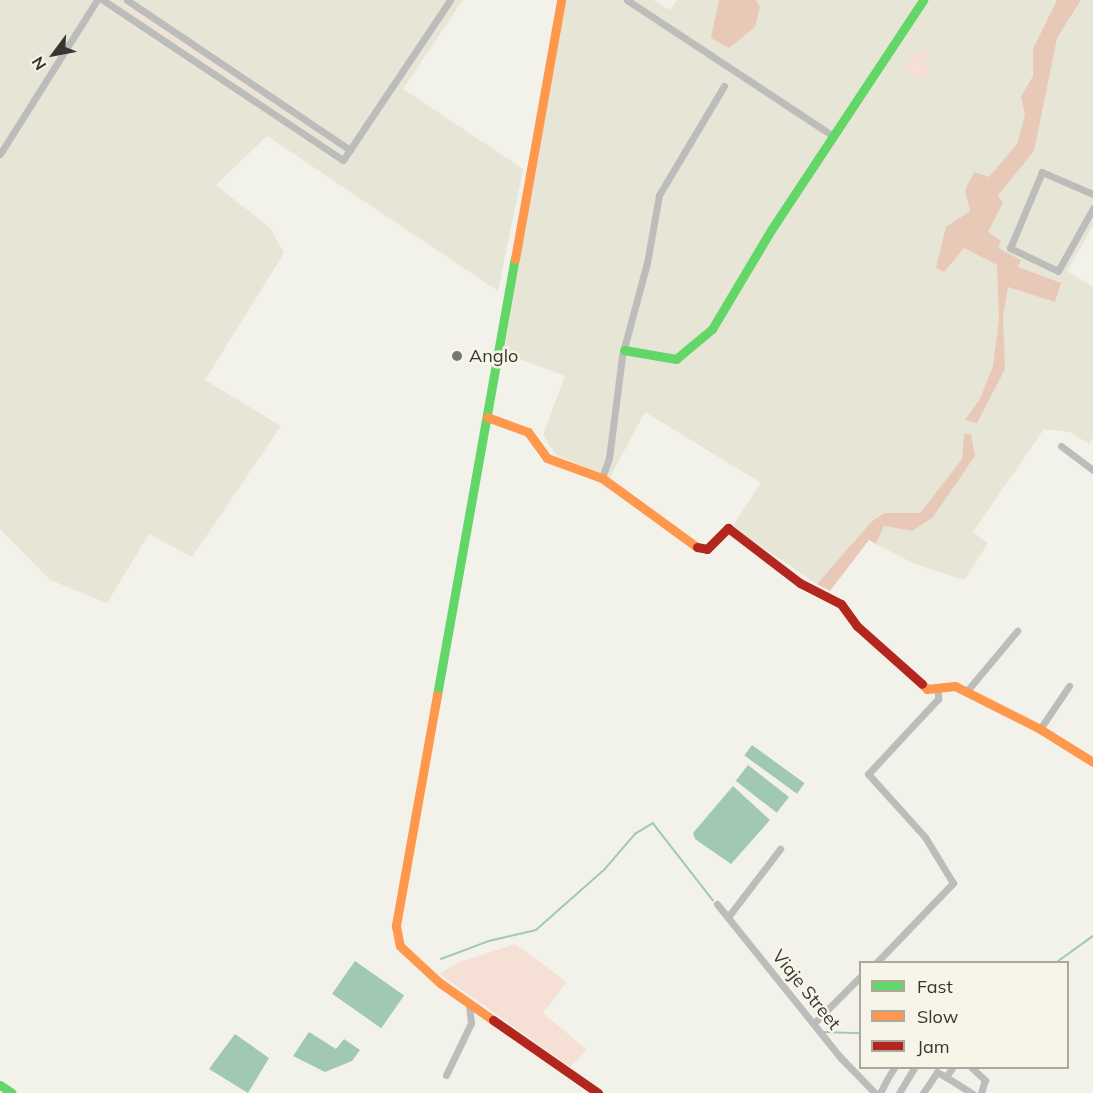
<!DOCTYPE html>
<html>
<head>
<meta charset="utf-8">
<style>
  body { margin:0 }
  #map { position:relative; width:1093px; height:1093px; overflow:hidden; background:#f2f2ea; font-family:Mulish,sans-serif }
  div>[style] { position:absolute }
  .built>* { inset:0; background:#e6e5d6 }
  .green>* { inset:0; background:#f6e0d5 }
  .forest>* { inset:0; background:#e8c9b8 }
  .water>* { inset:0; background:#a1c9b2; transform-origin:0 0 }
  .stream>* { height:1.5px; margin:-0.75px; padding:0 0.75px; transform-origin:0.75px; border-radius:0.75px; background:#a1c9b2 }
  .street>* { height:7px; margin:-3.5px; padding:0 3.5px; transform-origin:3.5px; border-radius:3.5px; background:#bcbdbb }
  .fast>* { height:9px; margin:-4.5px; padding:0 4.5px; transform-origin:4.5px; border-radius:4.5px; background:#63d668 }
  .slow>* { height:9px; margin:-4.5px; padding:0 4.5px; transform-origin:4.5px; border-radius:4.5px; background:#ff974d }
  .jam>* { height:9px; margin:-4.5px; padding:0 4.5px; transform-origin:4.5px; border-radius:4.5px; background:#b3261e }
  .dots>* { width:16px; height:16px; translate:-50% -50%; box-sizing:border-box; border:3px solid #f6f5e7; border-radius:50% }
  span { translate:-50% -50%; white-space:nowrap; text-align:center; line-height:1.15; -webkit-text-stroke:5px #f6f5e7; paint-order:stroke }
  .poi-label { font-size:18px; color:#373631 }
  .left { translate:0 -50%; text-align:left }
  .street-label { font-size:18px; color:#373631 }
  .legend { position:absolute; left:859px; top:961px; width:210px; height:108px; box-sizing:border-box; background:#f6f5e7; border:2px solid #aaa99e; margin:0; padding:8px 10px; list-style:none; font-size:18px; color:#373631 }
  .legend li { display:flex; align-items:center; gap:12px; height:30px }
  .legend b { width:30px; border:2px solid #aaa99e }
  .north { position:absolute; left:24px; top:24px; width:60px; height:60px; -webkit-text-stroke:4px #f6f5e7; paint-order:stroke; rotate:238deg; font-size:16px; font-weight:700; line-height:24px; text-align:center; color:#373631 }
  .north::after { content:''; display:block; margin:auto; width:21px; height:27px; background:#373631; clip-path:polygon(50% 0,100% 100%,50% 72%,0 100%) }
</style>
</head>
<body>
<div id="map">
  <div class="built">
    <i style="clip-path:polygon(0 0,463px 0,403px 89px,523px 169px,498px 291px,267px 136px,216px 185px,270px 228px,284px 253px,205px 380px,281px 426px,192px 557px,149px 534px,107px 603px,50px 580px,0 529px)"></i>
    <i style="clip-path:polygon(564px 0,653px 0,670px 10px,677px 0,1093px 0,1093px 226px,1067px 271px,1093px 287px,1093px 439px,1089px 444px,1070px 432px,1044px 429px,973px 532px,988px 543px,964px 580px,915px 564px,876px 544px,884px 526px,912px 531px,975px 456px,964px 434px,962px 459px,920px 513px,884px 513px,871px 522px,817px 584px,732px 527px,761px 483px,645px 412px,610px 477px,556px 455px,543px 435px,565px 376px,504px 353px)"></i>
  </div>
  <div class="green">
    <i style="clip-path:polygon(123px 3px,328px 141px,330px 143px,122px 6px)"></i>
    <i style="clip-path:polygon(932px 50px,923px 63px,931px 68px,923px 80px,905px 69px,914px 55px)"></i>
    <i style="clip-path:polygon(515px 944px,567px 982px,543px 1013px,587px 1050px,570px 1067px,440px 974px,457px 963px)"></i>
  </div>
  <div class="forest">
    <i style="clip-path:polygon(719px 0,756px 0,760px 7px,755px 27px,729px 48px,711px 38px)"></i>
    <i style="clip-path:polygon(1057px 0,1081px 0,1057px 38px,1034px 151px,998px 195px,1003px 203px,988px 232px,1001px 241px,998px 248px,1021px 260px,1018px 267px,1061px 283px,1055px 302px,1008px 287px,1003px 317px,1005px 369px,977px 423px,965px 420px,980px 399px,993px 366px,999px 320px,997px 265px,964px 248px,944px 272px,936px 268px,946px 227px,970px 211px,965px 190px,974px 172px,989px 177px,1017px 144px,1025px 115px,1021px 97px,1033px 76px,1033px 49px)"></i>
    <i style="clip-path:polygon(964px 434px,971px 434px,975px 456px,933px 517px,912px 531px,884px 526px,876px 544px,869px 540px,830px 591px,817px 584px,871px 522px,884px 513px,920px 513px,962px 459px)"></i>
  </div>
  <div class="water">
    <i style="left:752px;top:745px;width:65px;height:13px;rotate:36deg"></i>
    <i style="left:748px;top:765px;width:52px;height:20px;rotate:38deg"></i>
    <i style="clip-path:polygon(733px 786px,770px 820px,731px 864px,695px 839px,693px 833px)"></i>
    <i style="left:355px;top:961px;width:60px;height:40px;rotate:35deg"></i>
    <i style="clip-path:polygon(309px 1032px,336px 1049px,344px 1039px,360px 1050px,352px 1061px,325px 1072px,293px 1056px)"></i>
    <i style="clip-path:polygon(235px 1034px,269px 1058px,248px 1093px,209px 1069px)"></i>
  </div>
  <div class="stream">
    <i style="left:441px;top:959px;width:51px;rotate:-20.6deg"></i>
    <i style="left:489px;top:941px;width:48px;rotate:-13.2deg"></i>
    <i style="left:536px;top:930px;width:92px;rotate:-41.5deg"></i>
    <i style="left:605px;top:869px;width:46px;rotate:-49.4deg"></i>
    <i style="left:635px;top:834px;width:21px;rotate:-31deg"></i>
    <i style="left:653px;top:823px;width:98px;rotate:52.1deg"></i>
    <i style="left:1057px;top:962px;width:44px;rotate:-35.8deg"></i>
    <i style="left:824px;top:1032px;width:36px;rotate:2deg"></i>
  </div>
  <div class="street">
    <i style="left:103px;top:0;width:288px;rotate:33.7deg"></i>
    <i style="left:343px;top:160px;width:192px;rotate:-56.2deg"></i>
    <i style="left:127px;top:0;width:269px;rotate:33.9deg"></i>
    <i style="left:627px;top:0;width:247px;rotate:33.4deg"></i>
    <i style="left:0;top:154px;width:182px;rotate:-57.8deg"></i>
    <i style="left:1093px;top:194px;width:56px;rotate:-156.7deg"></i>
    <i style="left:1042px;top:172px;width:82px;rotate:112.8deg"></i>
    <i style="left:1010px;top:248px;width:53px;rotate:25.6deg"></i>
    <i style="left:1058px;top:271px;width:72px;rotate:-60.9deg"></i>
    <i style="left:1061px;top:446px;width:40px;rotate:37deg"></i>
    <i style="left:602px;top:478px;width:21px;rotate:-71deg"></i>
    <i style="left:609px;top:458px;width:103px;rotate:-82.7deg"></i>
    <i style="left:622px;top:356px;width:96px;rotate:-75deg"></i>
    <i style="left:647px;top:263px;width:69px;rotate:-80deg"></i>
    <i style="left:659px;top:195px;width:127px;rotate:-59.2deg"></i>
    <i style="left:966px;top:692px;width:80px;rotate:-50.1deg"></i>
    <i style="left:1040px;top:729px;width:52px;rotate:-56deg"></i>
    <i style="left:717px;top:904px;width:196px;rotate:51.2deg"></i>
    <i style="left:840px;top:1057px;width:50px;rotate:45.8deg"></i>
    <i style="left:728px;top:917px;width:86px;rotate:-52.6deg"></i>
    <i style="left:877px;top:962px;width:110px;rotate:-46.1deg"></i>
    <i style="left:953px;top:883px;width:54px;rotate:-121.3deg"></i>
    <i style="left:925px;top:837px;width:85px;rotate:-132.1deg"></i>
    <i style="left:868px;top:774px;width:103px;rotate:-47deg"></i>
    <i style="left:938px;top:699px;width:9px;rotate:-90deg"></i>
    <i style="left:814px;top:1023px;width:65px;rotate:-45deg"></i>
    <i style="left:972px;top:1068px;width:18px;rotate:43deg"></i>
    <i style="left:985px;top:1080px;width:14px;rotate:107deg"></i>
    <i style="left:446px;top:1075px;width:58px;rotate:-64.3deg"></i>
    <i style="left:471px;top:1023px;width:20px;rotate:-96deg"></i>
    <i style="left:889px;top:1076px;width:9px;rotate:-58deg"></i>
    <i style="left:946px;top:1077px;width:31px;rotate:32deg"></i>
    <i style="left:880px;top:1093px;width:16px;rotate:-63deg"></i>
    <i style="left:899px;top:1093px;width:29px;rotate:-59deg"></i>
    <i style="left:923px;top:1093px;width:25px;rotate:-56deg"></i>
    <i style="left:937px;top:1072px;width:10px;rotate:29deg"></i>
    <i style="left:946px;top:1077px;width:11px;rotate:-56deg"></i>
  </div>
  <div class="fast">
    <i style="left:624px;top:350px;width:53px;rotate:9.8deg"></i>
    <i style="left:676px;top:359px;width:47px;rotate:-39.8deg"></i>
    <i style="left:712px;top:329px;width:115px;rotate:-59.2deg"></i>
    <i style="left:771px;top:230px;width:276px;rotate:-56.5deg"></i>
    <i style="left:437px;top:695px;width:443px;rotate:-79.9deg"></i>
    <i style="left:0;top:1085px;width:14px;rotate:34deg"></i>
  </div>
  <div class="slow">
    <i style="left:515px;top:259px;width:263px;rotate:-79.9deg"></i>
    <i style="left:487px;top:417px;width:44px;rotate:20.1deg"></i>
    <i style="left:528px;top:432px;width:32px;rotate:54deg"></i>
    <i style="left:547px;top:458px;width:59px;rotate:20deg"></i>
    <i style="left:602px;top:478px;width:117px;rotate:36deg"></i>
    <i style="left:922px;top:684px;width:7px;rotate:45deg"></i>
    <i style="left:927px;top:689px;width:28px;rotate:-6deg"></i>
    <i style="left:955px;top:686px;width:95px;rotate:26.8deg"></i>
    <i style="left:1040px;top:729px;width:62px;rotate:31.9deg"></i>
    <i style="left:437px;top:695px;width:235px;rotate:100.1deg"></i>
    <i style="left:396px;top:926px;width:20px;rotate:79deg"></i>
    <i style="left:400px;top:946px;width:54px;rotate:42.8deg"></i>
    <i style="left:440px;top:983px;width:65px;rotate:34.9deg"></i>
  </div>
  <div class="jam">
    <i style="left:697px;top:547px;width:10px;rotate:11deg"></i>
    <i style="left:707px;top:549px;width:30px;rotate:-45deg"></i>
    <i style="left:728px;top:528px;width:91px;rotate:37.4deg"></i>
    <i style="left:800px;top:583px;width:46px;rotate:27.1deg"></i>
    <i style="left:841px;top:604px;width:27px;rotate:54deg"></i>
    <i style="left:857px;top:626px;width:87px;rotate:41.7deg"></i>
    <i style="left:493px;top:1020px;width:128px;rotate:34.8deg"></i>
  </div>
  <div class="dots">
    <i style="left:457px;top:356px;background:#787872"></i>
  </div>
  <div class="poi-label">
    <span class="left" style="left:469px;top:356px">Anglo</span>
  </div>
  <div class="street-label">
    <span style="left:806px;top:990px;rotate:51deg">Viaje Street</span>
  </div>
  <ul class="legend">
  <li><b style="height:8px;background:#63d668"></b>Fast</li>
  <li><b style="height:8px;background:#ff974d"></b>Slow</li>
  <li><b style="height:8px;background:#b3261e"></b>Jam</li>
  </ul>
  <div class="north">N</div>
</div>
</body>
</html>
